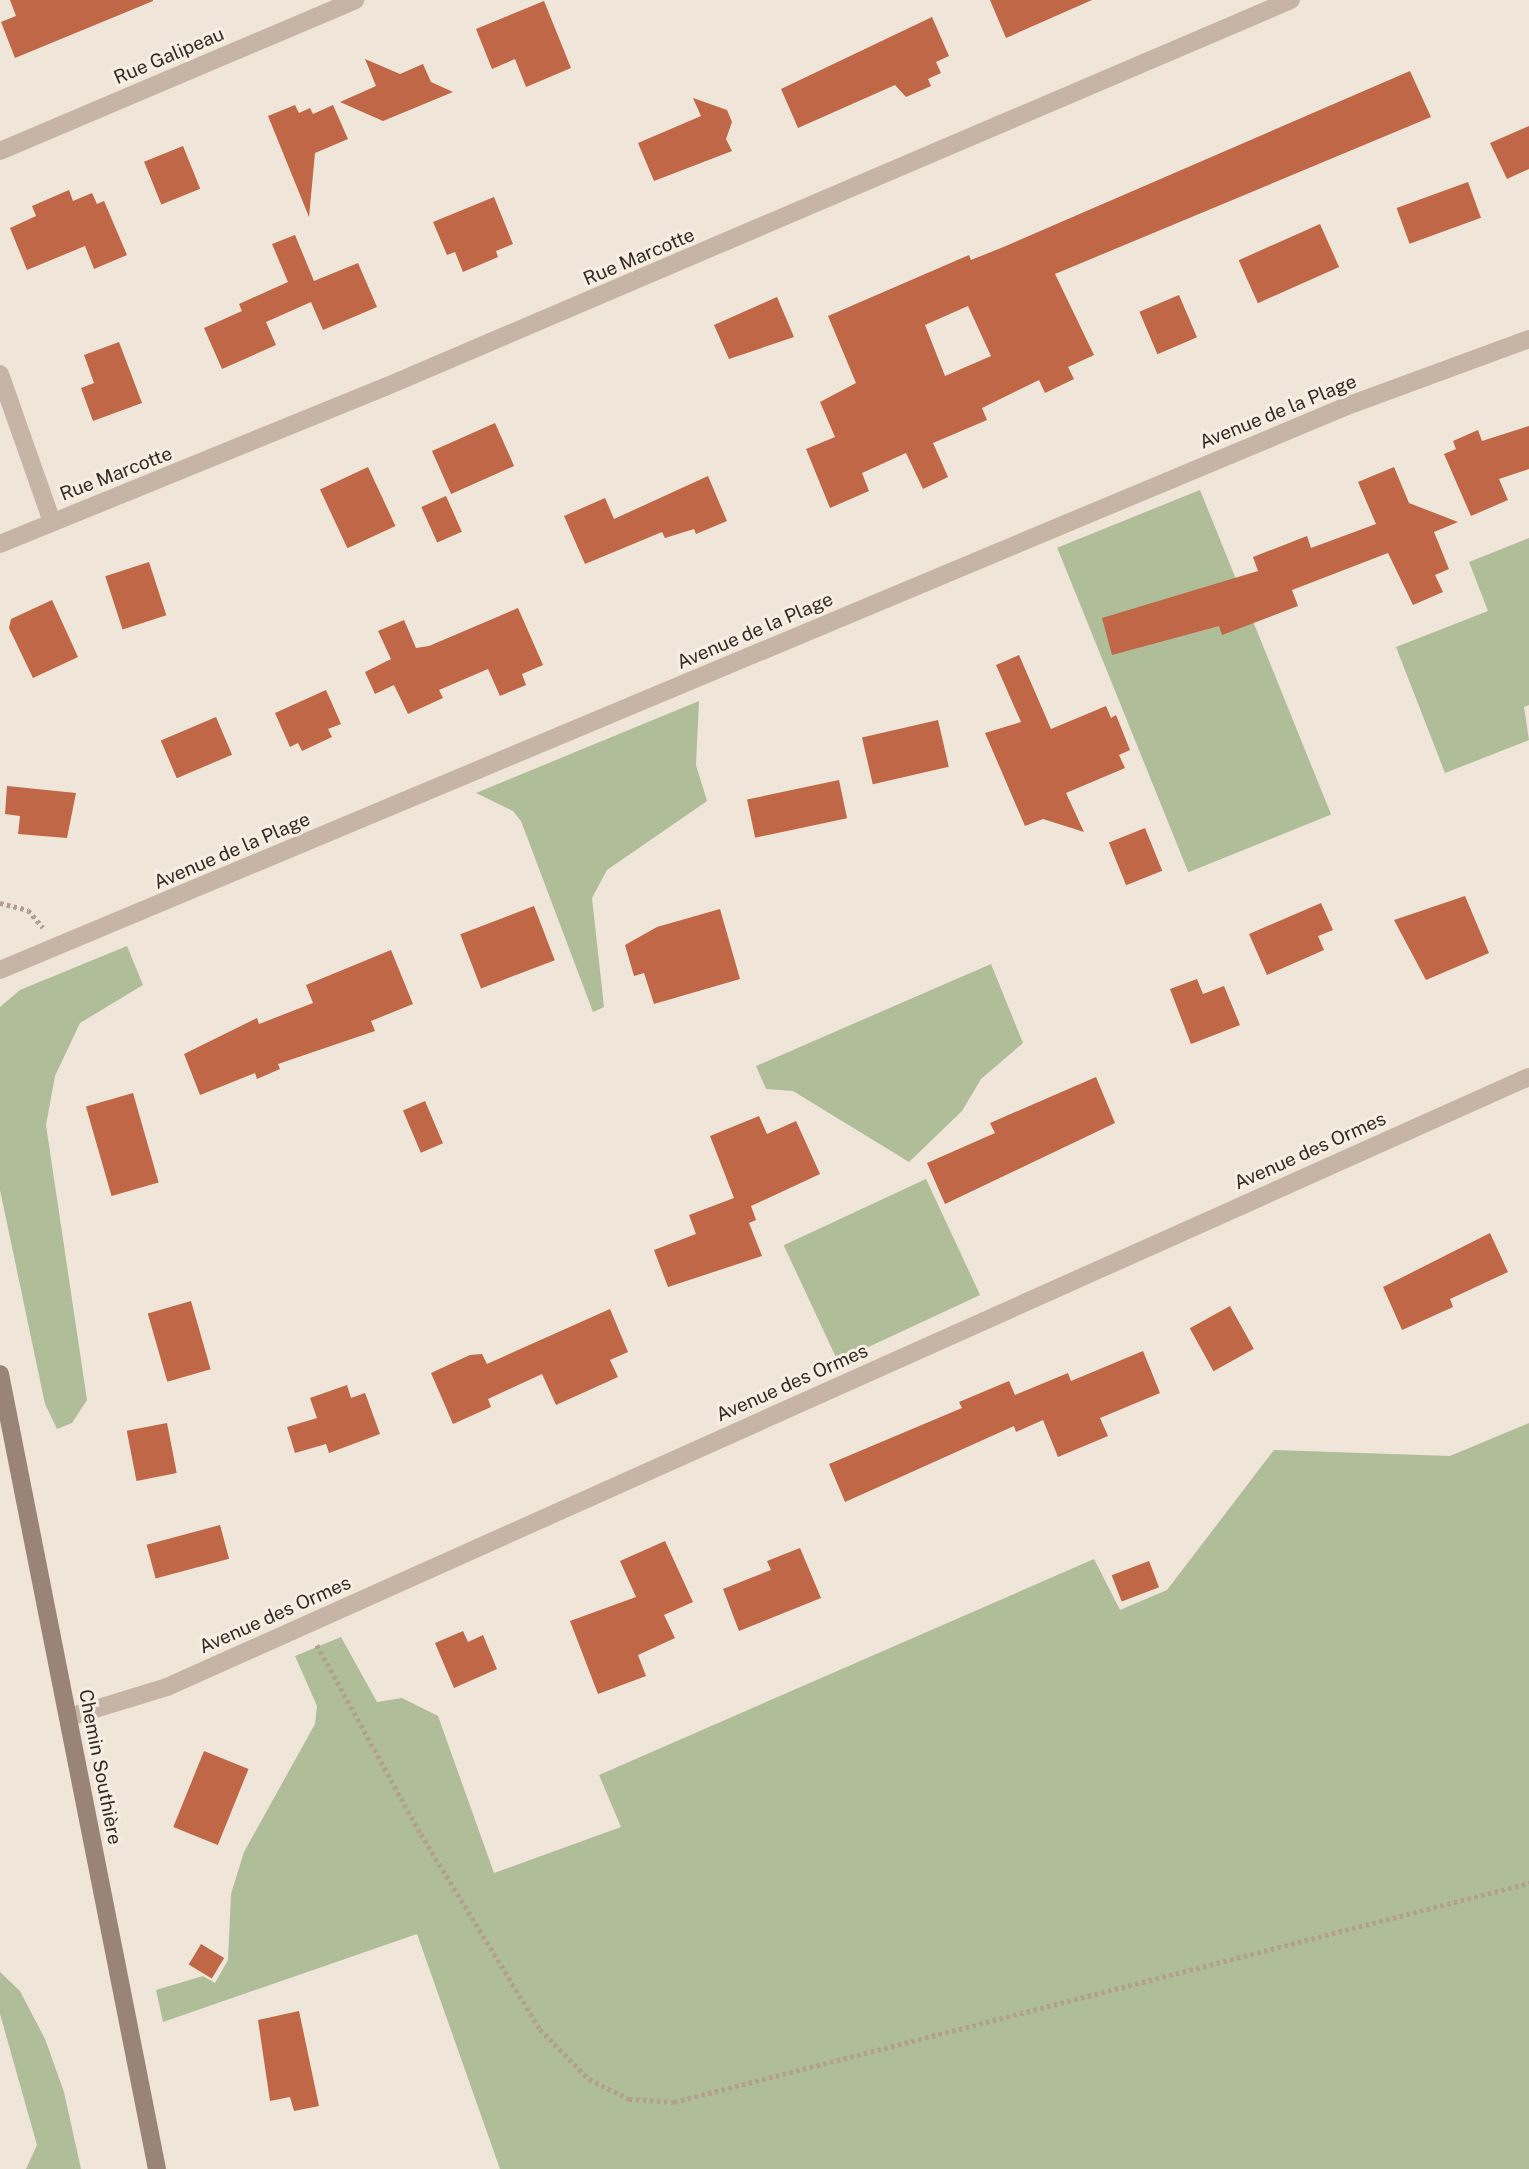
<!DOCTYPE html>
<html>
<head>
<meta charset="utf-8">
<style>
  body { margin:0 }
  #map { position:relative; width:1529px; height:2169px; overflow:hidden; background:#efe5d8; font-family:"Public Sans",sans-serif }
  div>[style] { position:absolute }
  .green>* { inset:0; background:#b0bd99; transform-origin:0 0 }
  .building>* { inset:0; background:#bf6746; transform-origin:0 0 }
  .path>* { height:4.5px; margin-top:-2.25px; transform-origin:0; background:repeating-linear-gradient(90deg,#b29f90 0 3.5px,transparent 0 7px) }
  .street>* { height:18px; margin:-9px; padding:0 9px; transform-origin:9px; border-radius:9px; background:#c6b5a5 }
  .secondary>* { height:18px; margin:-9px; padding:0 9px; transform-origin:9px; border-radius:9px; background:#9a8477 }
  span { translate:-50% -50%; white-space:nowrap; text-align:center; line-height:1.15; -webkit-text-stroke:6px #f8efe4; paint-order:stroke }
  .street-label { font-size:19px; color:#332a26 }
</style>
</head>
<body>
<div id="map">
  <div class="green">
    <i style="left:1200px;top:490px;width:350px;height:154px;rotate:68deg"></i>
    <i style="clip-path:polygon(1529px 538px,1529px 705px,1524px 707px,1529px 740px,1445px 773px,1396px 647px,1488px 611px,1469px 562px)"></i>
    <i style="clip-path:polygon(699px 701px,696px 765px,707px 801px,607px 870px,592px 898px,604px 1007px,593px 1012px,521px 821px,513px 811px,476px 793px)"></i>
    <i style="clip-path:polygon(127px 946px,143px 985px,80px 1023px,55px 1076px,46px 1125px,87px 1400px,72px 1423px,57px 1429px,45px 1404px,0 1190px,0 1007px,20px 990px)"></i>
    <i style="clip-path:polygon(991px 964px,1023px 1043px,981px 1079px,962px 1111px,909px 1162px,793px 1091px,766px 1089px,756px 1066px)"></i>
    <i style="left:926px;top:1179px;width:128px;height:157px;rotate:65deg"></i>
    <i style="clip-path:polygon(1529px 1423px,1529px 2169px,500px 2169px,417px 1934px,163px 2022px,156px 1990px,203px 1976px,215px 1983px,228px 1960px,231px 1894px,244px 1852px,315px 1724px,317px 1706px,295px 1656px,341px 1637px,377px 1702px,402px 1698px,438px 1716px,494px 1873px,621px 1827px,599px 1775px,1094px 1559px,1120px 1610px,1167px 1590px,1274px 1450px,1450px 1456px)"></i>
    <i style="clip-path:polygon(0 1972px,20px 1991px,45px 2039px,64px 2092px,81px 2169px,26px 2169px,37px 2145px,0 2014px)"></i>
  </div>
  <div class="building">
    <i style="clip-path:polygon(10px 0,153px 0,153px 1px,15px 58px,1px 22px,16px 16px)"></i>
    <i style="clip-path:polygon(990px 0,1092px 0,1006px 38px)"></i>
    <i style="clip-path:polygon(544px 1px,571px 68px,526px 87px,515px 59px,492px 69px,476px 29px)"></i>
    <i style="clip-path:polygon(932px 17px,949px 56px,936px 62px,941px 73px,928px 79px,931px 86px,906px 97px,895px 85px,798px 128px,781px 89px)"></i>
    <i style="clip-path:polygon(365px 59px,400px 74px,423px 64px,431px 82px,453px 92px,383px 121px,340px 102px,376px 86px)"></i>
    <i style="clip-path:polygon(evenodd,1410px 71px,1431px 117px,1055px 274px,1094px 355px,1068px 367px,1074px 379px,1045px 393px,1039px 380px,982px 408px,987px 420px,933px 443px,948px 477px,923px 489px,906px 453px,862px 473px,869px 491px,830px 508px,806px 449px,835px 437px,820px 402px,856px 383px,828px 316px,969px 255px,971px 260px,1001px 248px,1410px 71px,968px 306px,991px 356px,945px 376px,925px 325px,968px 306px)"></i>
    <i style="clip-path:polygon(693px 98px,727px 110px,732px 122px,726px 139px,732px 151px,654px 181px,638px 143px,701px 116px)"></i>
    <i style="clip-path:polygon(295px 105px,299px 113px,310px 108px,313px 114px,333px 105px,348px 139px,315px 153px,309px 217px,268px 116px)"></i>
    <i style="clip-path:polygon(1529px 126px,1529px 169px,1507px 179px,1490px 143px)"></i>
    <i style="left:183px;top:146px;width:46px;height:42px;rotate:68deg"></i>
    <i style="left:1468px;top:182px;width:38px;height:76px;rotate:70deg"></i>
    <i style="clip-path:polygon(69px 190px,73px 201px,92px 193px,97px 204px,104px 201px,127px 255px,94px 269px,85px 246px,27px 270px,10px 228px,36px 216px,32px 206px)"></i>
    <i style="clip-path:polygon(494px 197px,513px 244px,496px 251px,498px 257px,463px 272px,455px 252px,447px 255px,433px 222px)"></i>
    <i style="left:1320px;top:224px;width:47px;height:89px;rotate:66deg"></i>
    <i style="clip-path:polygon(295px 235px,314px 281px,358px 263px,377px 307px,323px 330px,311px 302px,266px 322px,276px 345px,222px 369px,204px 328px,242px 311px,239px 304px,288px 282px,272px 244px)"></i>
    <i style="left:1179px;top:295px;width:46px;height:43px;rotate:67deg"></i>
    <i style="clip-path:polygon(777px 297px,794px 337px,729px 359px,714px 325px)"></i>
    <i style="clip-path:polygon(119px 342px,142px 403px,93px 421px,81px 388px,94px 383px,84px 355px)"></i>
    <i style="left:495px;top:423px;width:47px;height:69px;rotate:66deg"></i>
    <i style="clip-path:polygon(1529px 426px,1529px 469px,1499px 479px,1508px 500px,1471px 516px,1444px 454px,1456px 449px,1453px 441px,1478px 430px,1482px 441px)"></i>
    <i style="left:368px;top:467px;width:65px;height:53px;rotate:65deg"></i>
    <i style="clip-path:polygon(1394px 467px,1409px 503px,1458px 522px,1434px 532px,1449px 569px,1435px 575px,1443px 592px,1413px 605px,1388px 553px,1292px 590px,1298px 606px,1222px 635px,1219px 626px,1112px 655px,1102px 618px,1258px 571px,1253px 557px,1307px 536px,1311px 548px,1376px 524px,1358px 482px)"></i>
    <i style="clip-path:polygon(708px 476px,727px 521px,696px 534px,694px 529px,665px 538px,662px 532px,585px 564px,564px 516px,605px 498px,614px 519px)"></i>
    <i style="left:446px;top:496px;width:39px;height:27px;rotate:66deg"></i>
    <i style="left:149px;top:562px;width:56px;height:46px;rotate:72deg"></i>
    <i style="clip-path:polygon(52px 600px,78px 657px,33px 678px,9px 628px,11px 619px)"></i>
    <i style="clip-path:polygon(518px 608px,543px 665px,522px 674px,526px 685px,500px 696px,488px 669px,439px 690px,443px 698px,408px 714px,394px 685px,375px 694px,365px 672px,391px 659px,378px 631px,404px 620px,416px 648px,429px 646px)"></i>
    <i style="clip-path:polygon(1019px 655px,1051px 729px,1106px 706px,1111px 718px,1116px 715px,1130px 750px,1119px 755px,1125px 768px,1066px 793px,1084px 832px,1043px 819px,1025px 826px,985px 733px,1021px 722px,996px 665px)"></i>
    <i style="clip-path:polygon(326px 690px,341px 724px,328px 729px,332px 737px,302px 751px,298px 743px,290px 747px,275px 713px)"></i>
    <i style="left:216px;top:717px;width:41px;height:60px;rotate:67deg"></i>
    <i style="left:938px;top:720px;width:48px;height:78px;rotate:77deg"></i>
    <i style="left:839px;top:780px;width:39px;height:94px;rotate:78deg"></i>
    <i style="clip-path:polygon(7px 786px,76px 793px,67px 838px,18px 834px,20px 816px,5px 814px)"></i>
    <i style="left:1145px;top:828px;width:46px;height:39px;rotate:68deg"></i>
    <i style="clip-path:polygon(1465px 896px,1489px 953px,1426px 980px,1394px 920px)"></i>
    <i style="clip-path:polygon(1321px 903px,1333px 930px,1318px 936px,1324px 950px,1267px 975px,1249px 934px)"></i>
    <i style="left:534px;top:906px;width:58px;height:79px;rotate:69deg"></i>
    <i style="clip-path:polygon(720px 909px,740px 979px,654px 1004px,644px 973px,634px 976px,625px 945px,657px 927px)"></i>
    <i style="clip-path:polygon(391px 950px,413px 1004px,371px 1021px,375px 1031px,278px 1064px,280px 1069px,257px 1079px,255px 1073px,200px 1095px,184px 1054px,257px 1018px,259px 1024px,313px 1003px,306px 985px)"></i>
    <i style="clip-path:polygon(1197px 979px,1203px 994px,1224px 986px,1240px 1025px,1191px 1044px,1170px 989px)"></i>
    <i style="clip-path:polygon(1096px 1077px,1115px 1123px,945px 1204px,927px 1163px,995px 1133px,990px 1123px)"></i>
    <i style="left:133px;top:1093px;width:93px;height:49px;rotate:74deg"></i>
    <i style="left:425px;top:1101px;width:46px;height:24px;rotate:67deg"></i>
    <i style="clip-path:polygon(759px 1116px,767px 1134px,796px 1121px,820px 1174px,751px 1206px,756px 1220px,749px 1223px,762px 1256px,668px 1287px,654px 1250px,696px 1234px,689px 1215px,734px 1198px,710px 1136px)"></i>
    <i style="clip-path:polygon(1490px 1233px,1508px 1272px,1450px 1299px,1453px 1307px,1402px 1330px,1383px 1287px)"></i>
    <i style="left:191px;top:1301px;width:71px;height:45px;rotate:74deg"></i>
    <i style="left:1230px;top:1306px;width:49px;height:46px;rotate:61deg"></i>
    <i style="clip-path:polygon(610px 1309px,628px 1352px,610px 1360px,618px 1377px,556px 1405px,542px 1374px,488px 1399px,491px 1407px,453px 1424px,431px 1373px,470px 1355px,482px 1354px,487px 1364px)"></i>
    <i style="clip-path:polygon(1143px 1351px,1160px 1393px,1100px 1418px,1108px 1436px,1058px 1457px,1043px 1420px,1016px 1432px,1014px 1426px,845px 1502px,829px 1464px,962px 1408px,959px 1402px,1009px 1381px,1015px 1395px,1068px 1373px,1071px 1381px)"></i>
    <i style="clip-path:polygon(347px 1385px,351px 1398px,365px 1393px,380px 1434px,329px 1453px,326px 1444px,295px 1453px,287px 1427px,317px 1418px,310px 1398px)"></i>
    <i style="left:167px;top:1423px;width:51px;height:41px;rotate:79deg"></i>
    <i style="left:220px;top:1525px;width:35px;height:76px;rotate:75deg"></i>
    <i style="clip-path:polygon(665px 1541px,693px 1602px,664px 1615px,675px 1638px,638px 1655px,646px 1676px,598px 1694px,570px 1621px,636px 1597px,620px 1561px)"></i>
    <i style="clip-path:polygon(800px 1548px,821px 1598px,739px 1631px,723px 1589px,771px 1570px,767px 1561px)"></i>
    <i style="left:1149px;top:1561px;width:28px;height:40px;rotate:69deg"></i>
    <i style="clip-path:polygon(463px 1631px,468px 1642px,483px 1635px,497px 1669px,454px 1688px,435px 1643px)"></i>
    <i style="left:204px;top:1751px;width:48px;height:82px;rotate:22deg"></i>
    <i style="left:201px;top:1944px;width:27px;height:24px;rotate:31deg"></i>
    <i style="clip-path:polygon(299px 2011px,319px 2106px,294px 2111px,290px 2097px,270px 2101px,258px 2020px)"></i>
  </div>
  <div class="path">
    <i style="left:0;top:903px;width:29px;rotate:14deg"></i>
    <i style="left:28px;top:910px;width:23px;rotate:49deg"></i>
    <i style="left:317px;top:1645px;width:216px;rotate:61.2deg"></i>
    <i style="left:421px;top:1834px;width:228px;rotate:58.6deg"></i>
    <i style="left:540px;top:2029px;width:70px;rotate:45.6deg"></i>
    <i style="left:589px;top:2079px;width:45px;rotate:26.6deg"></i>
    <i style="left:629px;top:2099px;width:45px;rotate:3.8deg"></i>
    <i style="left:674px;top:2102px;width:883px;rotate:-14.37deg"></i>
  </div>
  <div class="street">
    <i style="left:0;top:151px;width:386px;rotate:-23deg"></i>
    <i style="left:0;top:374px;width:157px;rotate:70.6deg"></i>
    <i style="left:0;top:544px;width:416px;rotate:-22.2deg"></i>
    <i style="left:385px;top:387px;width:985px;rotate:-23.13deg"></i>
    <i style="left:0;top:970px;width:1460px;rotate:-22.72deg"></i>
    <i style="left:1347px;top:406px;width:194px;rotate:-20.2deg"></i>
    <i style="left:69px;top:1717px;width:102px;rotate:-17deg"></i>
    <i style="left:167px;top:1687px;width:1492px;rotate:-24.13deg"></i>
  </div>
  <div class="secondary">
    <i style="left:0;top:1374px;width:810px;rotate:78.83deg"></i>
  </div>
  <div class="street-label">
    <span style="left:169px;top:56px;rotate:-23deg">Rue Galipeau</span>
    <span style="left:639px;top:257px;rotate:-23deg">Rue Marcotte</span>
    <span style="left:1278px;top:412px;rotate:-22deg">Avenue de la Plage</span>
    <span style="left:116px;top:474px;rotate:-21deg">Rue Marcotte</span>
    <span style="left:755px;top:631px;rotate:-23deg">Avenue de la Plage</span>
    <span style="left:232px;top:851px;rotate:-23deg">Avenue de la Plage</span>
    <span style="left:1310px;top:1151px;rotate:-24deg">Avenue des Ormes</span>
    <span style="left:792px;top:1383px;rotate:-24deg">Avenue des Ormes</span>
    <span style="left:275px;top:1615px;rotate:-24deg">Avenue des Ormes</span>
    <span style="left:100px;top:1767px;rotate:79deg">Chemin Southière</span>
  </div>
</div>
</body>
</html>
